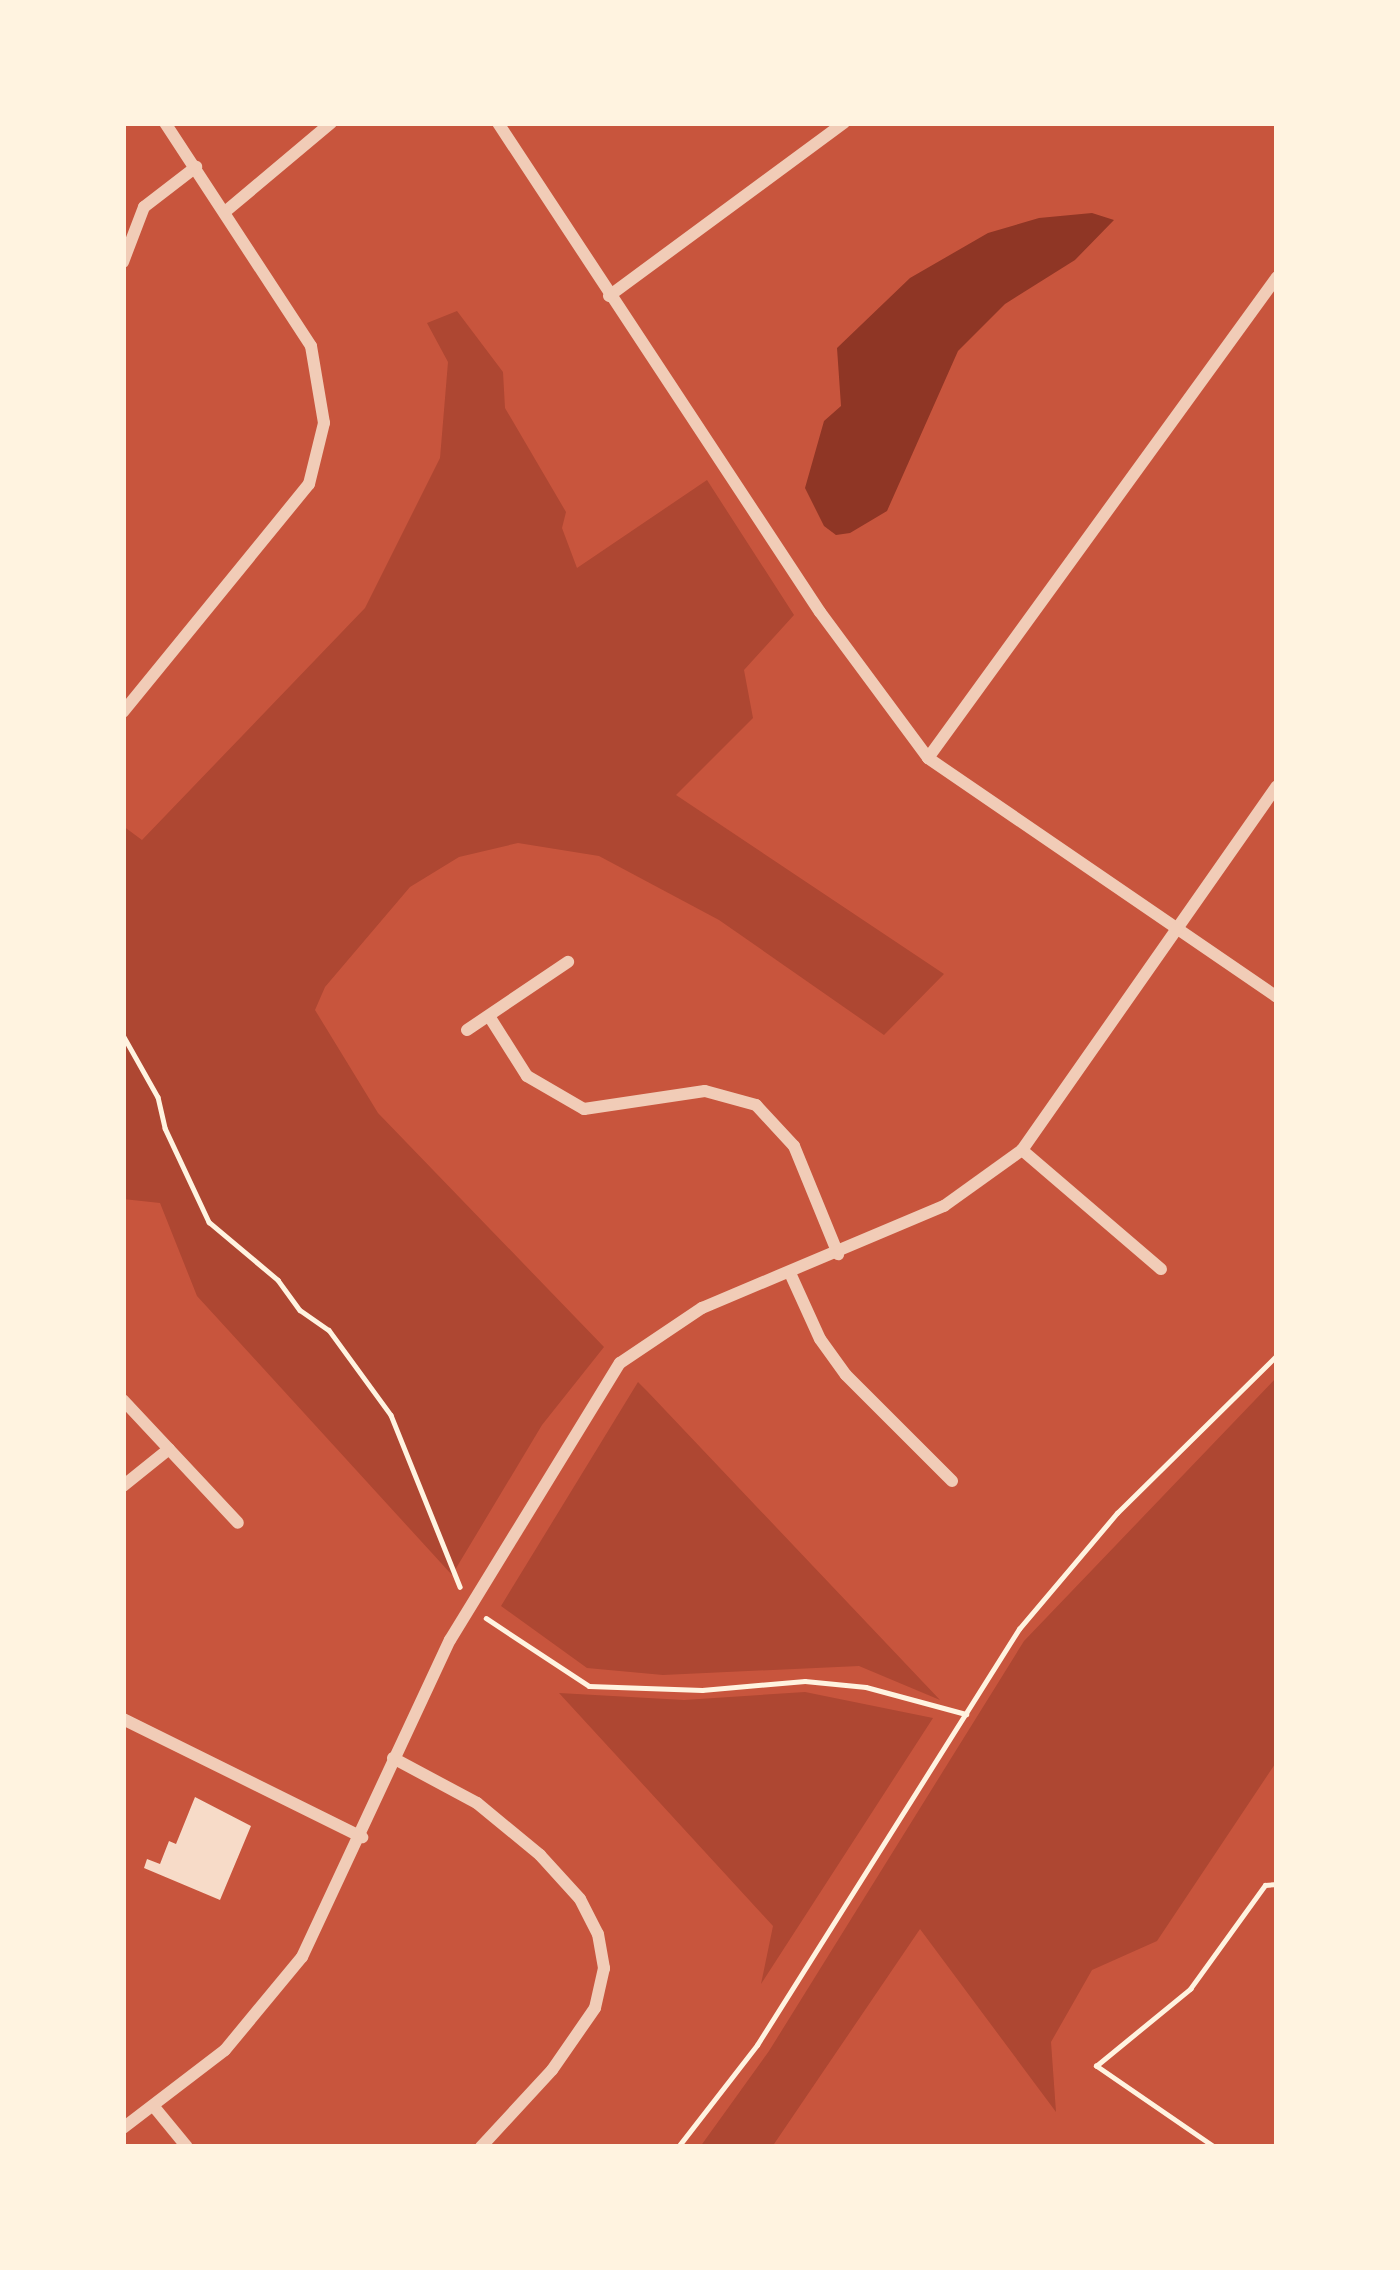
<!DOCTYPE html>
<html>
<head>
<meta charset="utf-8">
<style>
  body { margin:0 }
  #map { position:relative; width:1400px; height:2270px; overflow:hidden; background:#c8553d; font-family:Manrope,sans-serif }
  div>[style] { position:absolute }
  .green>* { inset:0; background:#ae4732 }
  .water>* { inset:0; background:#8f3625 }
  .building>* { inset:0; background:#f7dbc8 }
  .path>* { height:4.5px; margin:-2.25px; padding:0 2.25px; transform-origin:2.25px; border-radius:2.25px; background:#fff3e0 }
  .minor>* { height:12px; margin:-6px; padding:0 6px; transform-origin:6px; border-radius:6px; background:#f1ccb7 }
  span { translate:-50% -50%; white-space:nowrap; text-align:center; line-height:1.15; -webkit-text-stroke:9px #fff3e0; paint-order:stroke }
  .frame { position:absolute; inset:0; border:126px solid #fff3e0; pointer-events:none }
</style>
</head>
<body>
<div id="map">
  <div class="green">
    <i style="clip-path:polygon(457px 311px,503px 372px,505px 408px,566px 512px,562px 528px,577px 568px,707px 480px,794px 615px,744px 670px,753px 718px,676px 795px,944px 974px,884px 1035px,719px 920px,599px 856px,518px 843px,459px 857px,410px 887px,325px 987px,315px 1010px,378px 1113px,604px 1347px,542px 1425px,452px 1575px,197px 1296px,160px 1203px,123px 1199px,123px 826px,142px 840px,365px 608px,440px 458px,448px 362px,427px 323px)"></i>
    <i style="clip-path:polygon(1277px 1377px,1277px 1761px,1157px 1941px,1092px 1970px,1051px 2042px,1056px 2112px,920px 1929px,772px 2147px,700px 2147px,769px 2051px,1024px 1641px)"></i>
    <i style="clip-path:polygon(638px 1382px,647px 1391px,940px 1700px,859px 1666px,663px 1675px,587px 1668px,501px 1606px)"></i>
    <i style="clip-path:polygon(805px 1692px,933px 1718px,761px 1984px,773px 1926px,559px 1693px,684px 1700px)"></i>
  </div>
  <div class="water">
    <i style="clip-path:polygon(1092px 213px,1114px 220px,1075px 260px,1005px 304px,958px 351px,887px 511px,850px 533px,836px 535px,824px 526px,805px 488px,824px 421px,841px 406px,837px 348px,910px 278px,988px 233px,1039px 218px)"></i>
  </div>
  <div class="building">
    <i style="clip-path:polygon(195px 1797px,251px 1826px,220px 1900px,144px 1868px,147px 1859px,160px 1864px,169px 1841px,176px 1844px)"></i>
  </div>
  <div class="path">
    <i style="left:123px;top:1035px;width:71px;rotate:60.6deg"></i>
    <i style="left:158px;top:1097px;width:32px;rotate:77deg"></i>
    <i style="left:165px;top:1128px;width:104px;rotate:64.9deg"></i>
    <i style="left:209px;top:1222px;width:90px;rotate:40deg"></i>
    <i style="left:278px;top:1280px;width:37px;rotate:54deg"></i>
    <i style="left:300px;top:1310px;width:35px;rotate:35deg"></i>
    <i style="left:329px;top:1330px;width:105px;rotate:53.9deg"></i>
    <i style="left:391px;top:1415px;width:185px;rotate:68.1deg"></i>
    <i style="left:486px;top:1618px;width:123px;rotate:33.4deg"></i>
    <i style="left:589px;top:1686px;width:113px;rotate:2deg"></i>
    <i style="left:702px;top:1690px;width:103px;rotate:-5deg"></i>
    <i style="left:805px;top:1681px;width:61px;rotate:5.6deg"></i>
    <i style="left:866px;top:1687px;width:104px;rotate:15.1deg"></i>
    <i style="left:678px;top:2147px;width:129px;rotate:-52.2deg"></i>
    <i style="left:757px;top:2045px;width:492px;rotate:-57.8deg"></i>
    <i style="left:1019px;top:1629px;width:152px;rotate:-49.8deg"></i>
    <i style="left:1117px;top:1513px;width:225px;rotate:-44.6deg"></i>
    <i style="left:1214px;top:2147px;width:143px;rotate:-145.5deg"></i>
    <i style="left:1096px;top:2066px;width:122px;rotate:-39.3deg"></i>
    <i style="left:1190px;top:1989px;width:128px;rotate:-54.2deg"></i>
    <i style="left:1265px;top:1885px;width:12px;rotate:-5deg"></i>
  </div>
  <div class="minor">
    <i style="left:498px;top:123px;width:585px;rotate:56.64deg"></i>
    <i style="left:820px;top:612px;width:182px;rotate:53.5deg"></i>
    <i style="left:928px;top:758px;width:423px;rotate:34.4deg"></i>
    <i style="left:226px;top:211px;width:137px;rotate:-40deg"></i>
    <i style="left:123px;top:262px;width:59px;rotate:-69.1deg"></i>
    <i style="left:144px;top:207px;width:66px;rotate:-37.6deg"></i>
    <i style="left:609px;top:296px;width:292px;rotate:-36.4deg"></i>
    <i style="left:123px;top:712px;width:294px;rotate:-50.8deg"></i>
    <i style="left:309px;top:484px;width:63px;rotate:-76.2deg"></i>
    <i style="left:324px;top:423px;width:78px;rotate:-99.6deg"></i>
    <i style="left:311px;top:346px;width:267px;rotate:-123.2deg"></i>
    <i style="left:928px;top:758px;width:594px;rotate:-54.04deg"></i>
    <i style="left:489px;top:1016px;width:71px;rotate:57.7deg"></i>
    <i style="left:527px;top:1076px;width:66px;rotate:30.1deg"></i>
    <i style="left:584px;top:1109px;width:122px;rotate:-8.5deg"></i>
    <i style="left:705px;top:1091px;width:53px;rotate:15.4deg"></i>
    <i style="left:756px;top:1105px;width:56px;rotate:47.2deg"></i>
    <i style="left:794px;top:1146px;width:117px;rotate:67.8deg"></i>
    <i style="left:467px;top:1030px;width:122px;rotate:-34deg"></i>
    <i style="left:1022px;top:1150px;width:183px;rotate:40.6deg"></i>
    <i style="left:790px;top:1273px;width:72px;rotate:65.6deg"></i>
    <i style="left:820px;top:1339px;width:44px;rotate:54.2deg"></i>
    <i style="left:846px;top:1375px;width:150px;rotate:45deg"></i>
    <i style="left:123px;top:1400px;width:168px;rotate:46.9deg"></i>
    <i style="left:123px;top:1486px;width:59px;rotate:-38.8deg"></i>
    <i style="left:123px;top:1719px;width:267px;rotate:26.3deg"></i>
    <i style="left:393px;top:1758px;width:95px;rotate:28.2deg"></i>
    <i style="left:477px;top:1803px;width:82px;rotate:39.5deg"></i>
    <i style="left:540px;top:1855px;width:59px;rotate:47.7deg"></i>
    <i style="left:580px;top:1899px;width:39px;rotate:63deg"></i>
    <i style="left:598px;top:1934px;width:35px;rotate:80deg"></i>
    <i style="left:604px;top:1968px;width:41px;rotate:102.7deg"></i>
    <i style="left:595px;top:2008px;width:75px;rotate:124.7deg"></i>
    <i style="left:552px;top:2070px;width:105px;rotate:132.7deg"></i>
    <i style="left:155px;top:2108px;width:50px;rotate:50.6deg"></i>
    <i style="left:123px;top:2128px;width:128px;rotate:-37.4deg"></i>
    <i style="left:225px;top:2050px;width:121px;rotate:-50.4deg"></i>
    <i style="left:302px;top:1957px;width:350px;rotate:-65deg"></i>
    <i style="left:450px;top:1640px;width:325px;rotate:-58.5deg"></i>
    <i style="left:620px;top:1363px;width:99px;rotate:-33.9deg"></i>
    <i style="left:702px;top:1308px;width:263px;rotate:-22.9deg"></i>
    <i style="left:944px;top:1206px;width:96px;rotate:-35.7deg"></i>
    <i style="left:1022px;top:1150px;width:444px;rotate:-55deg"></i>
  </div>
  <div class="frame"></div>
</div>
</body>
</html>
